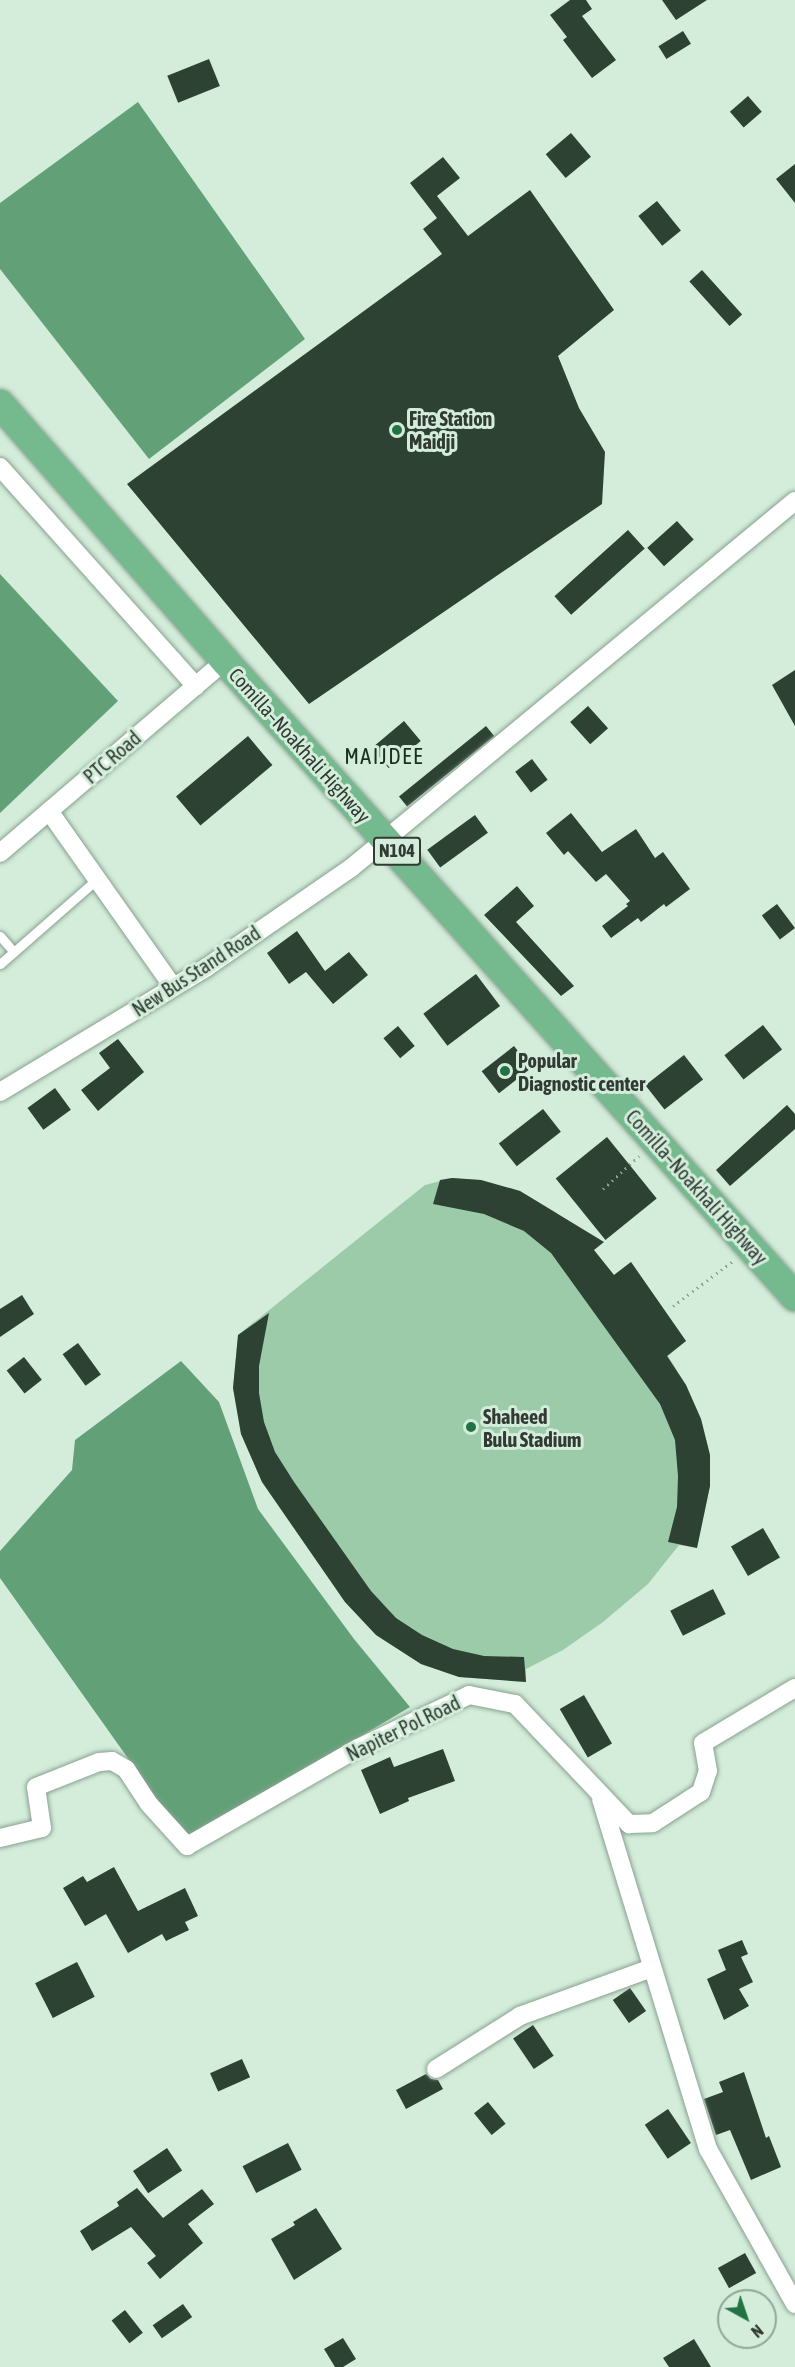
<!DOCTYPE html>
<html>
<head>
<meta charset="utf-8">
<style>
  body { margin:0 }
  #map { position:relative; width:795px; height:2367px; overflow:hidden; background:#d3edda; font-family:"Asap Condensed",sans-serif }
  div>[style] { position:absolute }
  .green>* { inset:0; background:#9bcba9 }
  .water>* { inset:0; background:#62a177 }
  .building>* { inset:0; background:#2d4233; transform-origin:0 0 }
  .path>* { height:3px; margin-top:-1.5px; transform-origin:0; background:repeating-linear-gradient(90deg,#8da092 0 1.5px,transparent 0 6px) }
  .roads { filter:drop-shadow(0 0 2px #89a190) drop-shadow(0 0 2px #89a190) }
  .service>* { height:9px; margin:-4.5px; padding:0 4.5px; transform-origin:4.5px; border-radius:4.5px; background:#fff }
  .minor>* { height:18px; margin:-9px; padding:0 9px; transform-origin:9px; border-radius:9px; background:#fff }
  .trunk>* { height:28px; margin:-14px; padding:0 14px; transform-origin:14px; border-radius:14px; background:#74ba8e }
  .dots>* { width:16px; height:16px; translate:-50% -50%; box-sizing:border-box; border:3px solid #d3edda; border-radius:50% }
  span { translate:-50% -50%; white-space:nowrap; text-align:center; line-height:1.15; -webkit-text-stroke:6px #d3edda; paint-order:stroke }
  .shield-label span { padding:2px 4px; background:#d3edda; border:2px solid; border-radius:4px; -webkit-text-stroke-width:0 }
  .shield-label { font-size:18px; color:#313b34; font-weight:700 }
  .poi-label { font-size:20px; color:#313b34; font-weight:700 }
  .left { translate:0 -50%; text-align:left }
  .street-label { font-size:20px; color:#313b34 }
  .quarter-label { font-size:22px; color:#1a2f21; letter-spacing:1.5px }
  .north { position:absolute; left:717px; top:2289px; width:60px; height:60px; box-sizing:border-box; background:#d3edda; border:2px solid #92a698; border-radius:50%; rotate:140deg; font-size:16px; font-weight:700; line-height:24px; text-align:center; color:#313b34 }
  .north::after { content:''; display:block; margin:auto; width:21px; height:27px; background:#217344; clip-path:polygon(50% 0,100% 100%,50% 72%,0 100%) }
</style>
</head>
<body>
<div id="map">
  <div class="green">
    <i style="clip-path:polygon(452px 1178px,481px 1180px,520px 1191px,555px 1212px,591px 1247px,614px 1275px,631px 1262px,686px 1341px,668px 1356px,686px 1385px,701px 1419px,710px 1455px,710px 1486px,697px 1548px,679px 1545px,648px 1584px,603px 1622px,563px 1650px,526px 1669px,526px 1682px,459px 1677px,421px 1664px,376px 1635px,345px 1602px,262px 1482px,241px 1434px,233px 1388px,238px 1335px,425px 1185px)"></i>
  </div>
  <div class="water">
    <i style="clip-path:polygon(138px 102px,305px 339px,149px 459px,0 269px,0 203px)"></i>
    <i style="clip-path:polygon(0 574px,118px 701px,0 813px)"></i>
    <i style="clip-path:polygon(181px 1361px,219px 1402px,258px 1509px,354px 1639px,410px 1707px,186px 1840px,0 1578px,0 1551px,72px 1470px,75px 1440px)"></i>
  </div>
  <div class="building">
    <i style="clip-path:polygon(570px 0,586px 0,592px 9px,582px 16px,616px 60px,592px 78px,563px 40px,567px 37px,550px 15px)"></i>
    <i style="clip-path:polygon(662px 0,707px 0,676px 20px)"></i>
    <i style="left:683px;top:31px;width:15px;height:29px;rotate:58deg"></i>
    <i style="left:209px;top:59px;width:29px;height:45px;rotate:68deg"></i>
    <i style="left:748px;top:96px;width:21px;height:24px;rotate:49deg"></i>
    <i style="left:571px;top:133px;width:31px;height:33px;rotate:50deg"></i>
    <i style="clip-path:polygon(443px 157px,460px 178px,437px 196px,468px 236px,530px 190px,614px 310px,558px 356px,579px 408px,605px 452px,602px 504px,309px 704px,127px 484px,442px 254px,423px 229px,437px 218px,410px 183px)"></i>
    <i style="clip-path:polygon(795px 164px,795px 203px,776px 179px)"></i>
    <i style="left:657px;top:201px;width:38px;height:24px;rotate:51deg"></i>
    <i style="left:702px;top:270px;width:60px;height:17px;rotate:48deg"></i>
    <i style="left:677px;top:521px;width:25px;height:40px;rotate:48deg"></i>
    <i style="left:628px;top:530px;width:25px;height:99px;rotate:48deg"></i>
    <i style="clip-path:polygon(795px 670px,795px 726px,772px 685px)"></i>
    <i style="left:588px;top:706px;width:30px;height:24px;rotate:48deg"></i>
    <i style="left:404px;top:721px;width:26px;height:42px;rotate:50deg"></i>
    <i style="left:486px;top:726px;width:13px;height:112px;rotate:51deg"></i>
    <i style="left:248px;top:736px;width:38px;height:94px;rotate:50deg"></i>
    <i style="left:532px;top:759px;width:26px;height:21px;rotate:53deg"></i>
    <i style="clip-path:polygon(571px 813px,602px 852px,636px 829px,655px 858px,663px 852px,690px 889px,666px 907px,664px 904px,641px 922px,638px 918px,611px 938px,602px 926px,628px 906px,626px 904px,630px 901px,606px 874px,596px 882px,568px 851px,564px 855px,546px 833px)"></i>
    <i style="left:475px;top:815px;width:22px;height:59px;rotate:54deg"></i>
    <i style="clip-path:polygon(517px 886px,534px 906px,516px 922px,574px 986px,561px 996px,484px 915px)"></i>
    <i style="left:777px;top:904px;width:30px;height:19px;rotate:53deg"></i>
    <i style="clip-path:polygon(297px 931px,325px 971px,349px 952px,368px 975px,333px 1004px,306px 972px,289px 984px,267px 953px)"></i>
    <i style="left:476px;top:974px;width:40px;height:66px;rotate:53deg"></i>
    <i style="left:763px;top:1025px;width:31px;height:49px;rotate:52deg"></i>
    <i style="left:398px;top:1026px;width:26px;height:19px;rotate:50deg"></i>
    <i style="clip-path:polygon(118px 1039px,144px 1072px,98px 1111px,81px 1090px,110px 1068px,99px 1053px)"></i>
    <i style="left:514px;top:1046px;width:28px;height:41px;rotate:52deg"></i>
    <i style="left:684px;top:1055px;width:31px;height:49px;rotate:52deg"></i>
    <i style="left:55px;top:1088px;width:27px;height:34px;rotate:54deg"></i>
    <i style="clip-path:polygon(787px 1105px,795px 1114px,795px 1129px,730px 1186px,716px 1170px)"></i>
    <i style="left:543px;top:1109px;width:29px;height:56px;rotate:52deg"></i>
    <i style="left:607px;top:1137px;width:79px;height:66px;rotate:51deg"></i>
    <i style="clip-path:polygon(452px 1178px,481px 1180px,520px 1191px,604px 1242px,594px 1250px,614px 1275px,631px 1262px,686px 1341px,667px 1356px,686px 1385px,701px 1419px,710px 1455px,710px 1486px,697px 1548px,668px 1542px,677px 1507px,678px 1476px,675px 1440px,660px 1404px,551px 1253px,524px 1231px,484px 1214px,433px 1204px,440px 1180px)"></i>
    <i style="clip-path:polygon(22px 1295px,34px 1314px,0 1337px,0 1309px)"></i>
    <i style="clip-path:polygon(269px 1313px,259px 1366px,259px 1393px,264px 1422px,275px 1452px,294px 1482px,371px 1591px,396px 1618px,422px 1635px,453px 1649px,484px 1656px,524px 1657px,526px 1682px,459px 1677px,421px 1664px,376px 1635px,345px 1602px,262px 1482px,241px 1434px,233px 1388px,238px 1335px)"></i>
    <i style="left:78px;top:1343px;width:39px;height:19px;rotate:54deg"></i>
    <i style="left:24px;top:1357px;width:29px;height:22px;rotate:52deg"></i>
    <i style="left:763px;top:1528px;width:34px;height:37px;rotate:60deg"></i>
    <i style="left:713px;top:1589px;width:28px;height:48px;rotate:63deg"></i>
    <i style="left:584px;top:1695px;width:56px;height:28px;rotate:60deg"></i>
    <i style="clip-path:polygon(443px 1749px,455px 1781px,408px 1798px,409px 1801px,380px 1814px,361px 1770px,390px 1757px,394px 1767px)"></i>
    <i style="clip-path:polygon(114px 1867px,138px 1911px,185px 1888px,198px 1916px,185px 1922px,189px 1930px,166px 1941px,162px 1934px,128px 1953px,106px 1914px,85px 1926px,63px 1888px,83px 1876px,87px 1882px)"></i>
    <i style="clip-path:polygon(742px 1940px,748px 1954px,741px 1957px,753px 1982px,739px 1989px,749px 2006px,724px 2020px,707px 1979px,726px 1970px,718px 1950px)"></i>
    <i style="left:77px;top:1962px;width:39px;height:47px;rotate:63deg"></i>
    <i style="left:630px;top:1988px;width:28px;height:21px;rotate:55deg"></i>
    <i style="left:533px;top:2025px;width:37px;height:24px;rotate:56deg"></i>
    <i style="left:242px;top:2059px;width:20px;height:35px;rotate:66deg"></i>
    <i style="clip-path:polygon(744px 2072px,766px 2138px,769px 2136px,781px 2167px,751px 2180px,730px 2130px,716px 2135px,704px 2099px,723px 2092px,719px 2082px)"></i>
    <i style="clip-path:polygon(426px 2074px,431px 2079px,438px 2080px,443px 2089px,406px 2109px,396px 2090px)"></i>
    <i style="left:488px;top:2102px;width:28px;height:18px;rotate:51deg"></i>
    <i style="left:668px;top:2109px;width:41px;height:28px;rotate:56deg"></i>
    <i style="left:288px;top:2143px;width:30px;height:51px;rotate:63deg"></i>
    <i style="left:167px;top:2148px;width:27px;height:41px;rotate:56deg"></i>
    <i style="clip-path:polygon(137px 2188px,163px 2218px,202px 2189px,214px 2204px,188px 2224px,203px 2243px,160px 2279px,147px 2263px,156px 2256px,131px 2227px,92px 2251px,80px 2231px,119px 2206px,117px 2202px)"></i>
    <i style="clip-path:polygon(316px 2208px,342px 2249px,294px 2280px,271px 2239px,295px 2225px,293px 2222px)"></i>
    <i style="left:745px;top:2253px;width:23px;height:31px;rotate:61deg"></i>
    <i style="left:183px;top:2304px;width:16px;height:37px;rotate:55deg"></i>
    <i style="left:125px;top:2310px;width:29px;height:17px;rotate:52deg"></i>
    <i style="clip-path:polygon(343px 2338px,356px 2359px,343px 2367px,335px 2367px,324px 2349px)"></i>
    <i style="clip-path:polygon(694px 2339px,711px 2367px,669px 2367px,663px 2358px)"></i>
  </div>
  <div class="path">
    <i style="left:603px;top:1189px;width:49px;rotate:-42.5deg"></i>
    <i style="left:673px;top:1306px;width:75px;rotate:-36.9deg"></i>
  </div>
  <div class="roads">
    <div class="service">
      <i style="left:0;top:936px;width:21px;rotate:49deg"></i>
      <i style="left:0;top:964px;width:129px;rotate:-41.2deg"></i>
    </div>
    <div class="minor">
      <i style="left:0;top:467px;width:294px;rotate:48.2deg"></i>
      <i style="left:49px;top:811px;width:215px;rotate:54.8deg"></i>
      <i style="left:0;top:853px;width:296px;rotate:-40.5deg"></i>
      <i style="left:0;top:1092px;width:242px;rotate:-31.1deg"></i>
      <i style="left:207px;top:967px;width:175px;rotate:-34.5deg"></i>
      <i style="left:351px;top:868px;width:576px;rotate:-39.58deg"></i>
      <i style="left:601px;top:1799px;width:366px;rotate:73deg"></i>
      <i style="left:708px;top:2149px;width:178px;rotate:60.7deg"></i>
      <i style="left:0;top:1838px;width:43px;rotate:-13.4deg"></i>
      <i style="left:42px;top:1828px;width:41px;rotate:-98.3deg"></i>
      <i style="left:36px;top:1787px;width:68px;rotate:-21.6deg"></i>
      <i style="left:99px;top:1762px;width:13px;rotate:-4deg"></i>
      <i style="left:112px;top:1761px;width:16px;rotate:30deg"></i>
      <i style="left:126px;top:1769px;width:42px;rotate:56.7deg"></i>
      <i style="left:149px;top:1804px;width:57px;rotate:47.9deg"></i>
      <i style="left:187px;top:1846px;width:197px;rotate:-29.8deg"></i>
      <i style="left:358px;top:1748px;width:123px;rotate:-25.5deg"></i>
      <i style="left:469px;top:1695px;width:47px;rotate:11.1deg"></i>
      <i style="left:515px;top:1704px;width:166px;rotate:46.5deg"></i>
      <i style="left:629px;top:1824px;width:24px;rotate:-2deg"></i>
      <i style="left:653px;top:1823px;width:57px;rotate:-32.9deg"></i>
      <i style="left:701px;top:1792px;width:22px;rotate:-72deg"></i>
      <i style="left:708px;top:1771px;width:28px;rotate:-100deg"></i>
      <i style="left:703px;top:1743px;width:107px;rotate:-30.9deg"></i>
      <i style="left:436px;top:2069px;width:99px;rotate:-32.2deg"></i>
      <i style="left:520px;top:2016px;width:140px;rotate:-20deg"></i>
    </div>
    <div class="trunk">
      <i style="left:0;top:404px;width:342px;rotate:48.8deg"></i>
      <i style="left:225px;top:661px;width:854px;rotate:48.13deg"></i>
    </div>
  </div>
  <div class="dots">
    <i style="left:397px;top:430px;background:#217344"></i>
    <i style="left:505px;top:1071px;background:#217344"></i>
    <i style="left:471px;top:1427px;background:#217344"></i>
  </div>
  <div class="shield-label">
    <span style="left:397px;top:851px">N104</span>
  </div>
  <div class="poi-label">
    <span class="left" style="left:409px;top:430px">Fire Station<br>Maidji</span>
    <span class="left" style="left:518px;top:1072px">Popular<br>Diagnostic center</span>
    <span class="left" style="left:483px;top:1428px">Shaheed<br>Bulu Stadium</span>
  </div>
  <div class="street-label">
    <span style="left:300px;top:745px;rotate:48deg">Comilla–Noakhali Highway</span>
    <span style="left:112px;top:757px;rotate:-41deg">PTC Road</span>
    <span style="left:196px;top:971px;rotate:-33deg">New Bus Stand Road</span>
    <span style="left:697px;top:1187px;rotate:48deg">Comilla–Noakhali Highway</span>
    <span style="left:403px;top:1728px;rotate:-26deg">Napiter Pol Road</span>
  </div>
  <div class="quarter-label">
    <span style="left:384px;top:757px">MAIJDEE</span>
  </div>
  <div class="north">N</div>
</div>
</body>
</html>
